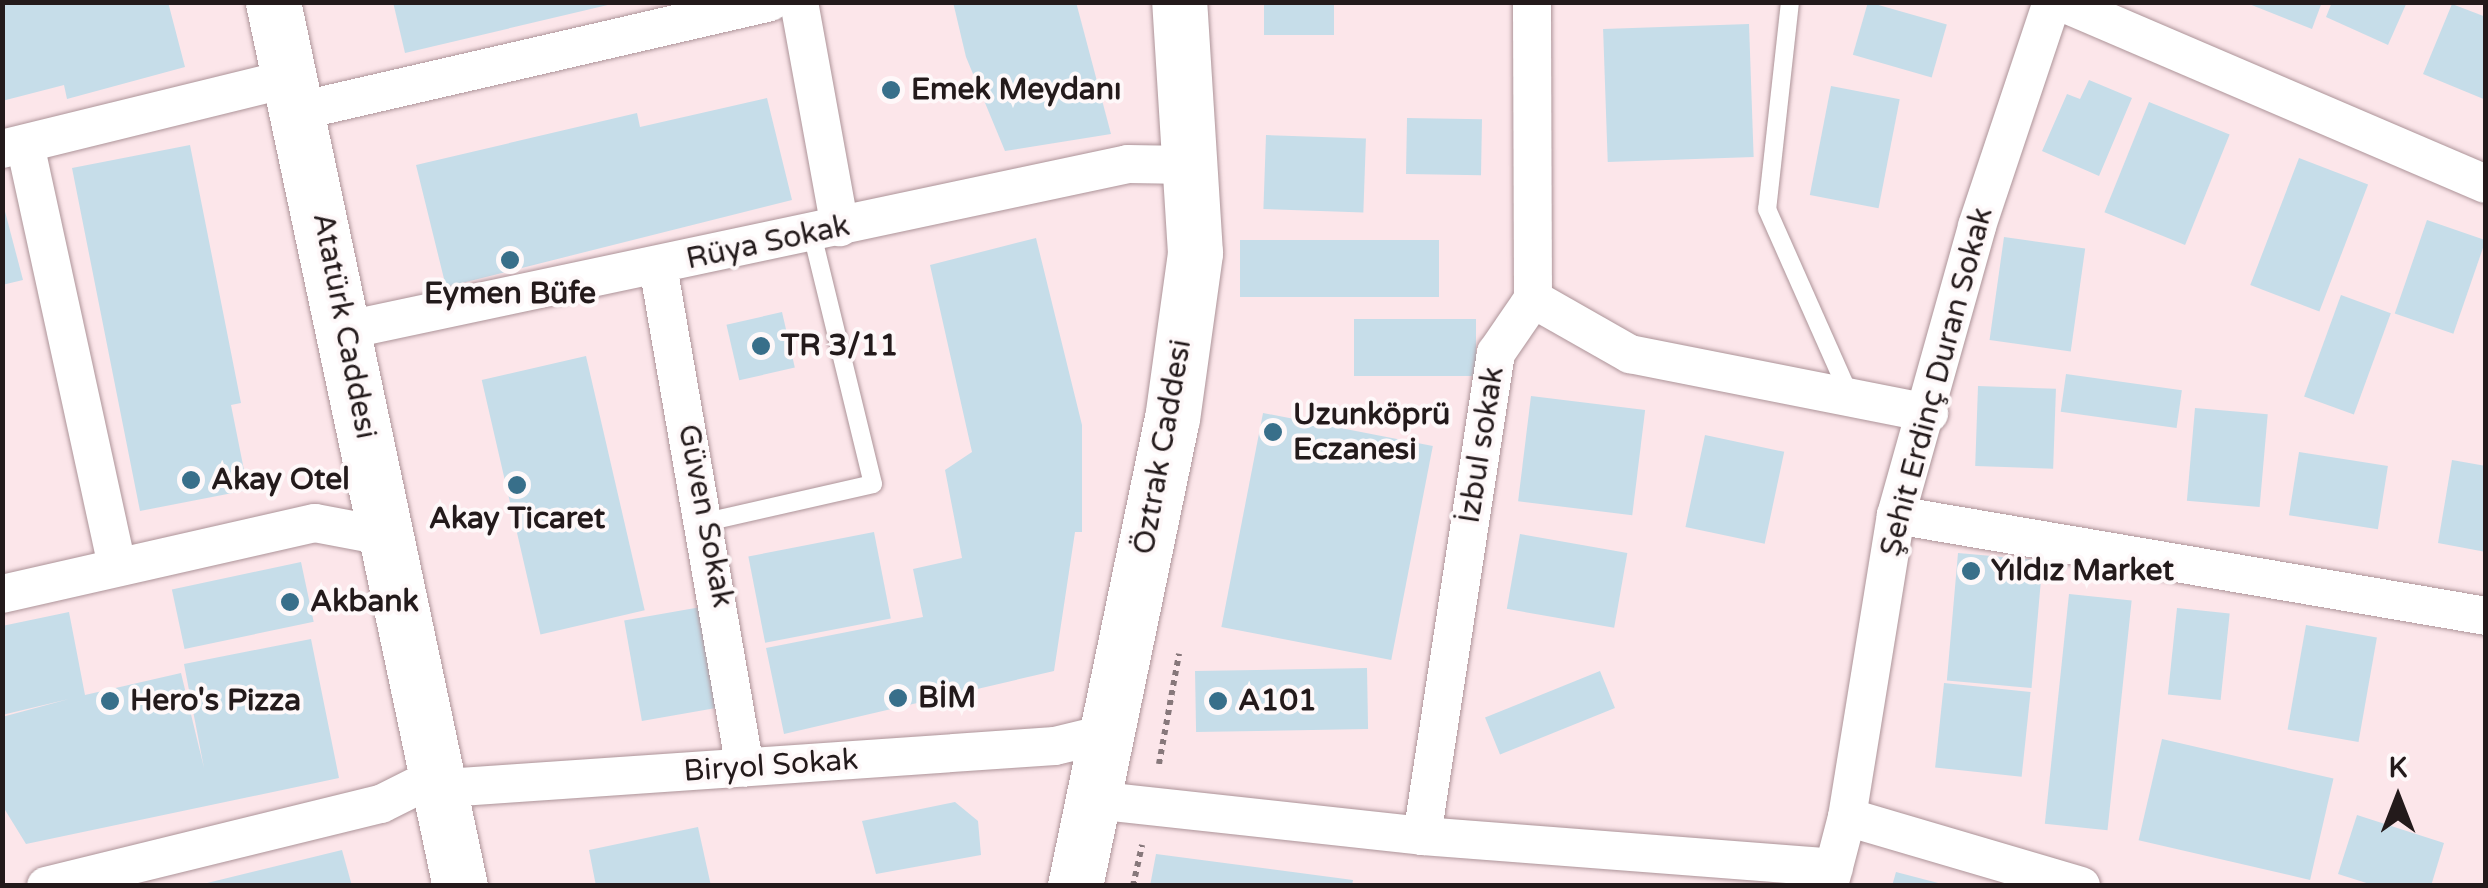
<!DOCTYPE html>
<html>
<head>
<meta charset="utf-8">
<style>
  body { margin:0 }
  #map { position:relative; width:2488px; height:888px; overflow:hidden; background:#fce6ea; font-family:"Varela Round",sans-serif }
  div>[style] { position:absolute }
  .building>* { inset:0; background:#c6dde9; transform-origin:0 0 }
  .path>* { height:6px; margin-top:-3px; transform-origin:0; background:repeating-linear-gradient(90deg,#87787b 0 5px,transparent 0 10px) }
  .roads { filter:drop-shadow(0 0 2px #ad9499) drop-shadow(0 0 2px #ad9499) }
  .lane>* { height:18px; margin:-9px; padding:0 9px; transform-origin:9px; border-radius:9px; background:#fff }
  .street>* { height:38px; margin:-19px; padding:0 19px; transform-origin:19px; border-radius:19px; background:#fff }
  .primary>* { height:55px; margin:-27.5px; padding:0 27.5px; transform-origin:27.5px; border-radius:27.5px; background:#fff }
  .dots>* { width:28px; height:28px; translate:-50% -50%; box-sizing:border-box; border:5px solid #fef8f9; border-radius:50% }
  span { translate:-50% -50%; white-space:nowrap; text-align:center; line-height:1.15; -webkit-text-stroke:8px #fef8f9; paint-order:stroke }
  .poi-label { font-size:30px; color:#231a1b; font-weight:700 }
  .left { translate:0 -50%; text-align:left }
  .street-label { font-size:30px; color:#231a1b }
  .frame { position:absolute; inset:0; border:5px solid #231a1b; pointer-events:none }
  .north { position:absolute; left:2348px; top:748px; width:100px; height:100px; -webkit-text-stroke:8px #fef8f9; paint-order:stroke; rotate:0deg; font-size:28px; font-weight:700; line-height:40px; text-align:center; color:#231a1b }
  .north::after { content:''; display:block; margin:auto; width:35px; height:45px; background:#231a1b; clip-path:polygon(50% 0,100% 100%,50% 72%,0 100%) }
</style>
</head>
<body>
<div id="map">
  <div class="building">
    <i style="clip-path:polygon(2px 2px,168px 2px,185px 67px,67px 99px,64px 85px,2px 101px)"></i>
    <i style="clip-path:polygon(393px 2px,612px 2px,612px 4px,405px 53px)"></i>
    <i style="clip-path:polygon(953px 2px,1076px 2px,1111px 134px,1005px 151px,966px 57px)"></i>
    <i style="left:1264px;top:2px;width:70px;height:33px"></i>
    <i style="left:1868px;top:2px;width:82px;height:55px;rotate:16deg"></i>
    <i style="clip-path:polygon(2244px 2px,2322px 2px,2312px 29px)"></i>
    <i style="clip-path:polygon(2332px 2px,2407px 2px,2388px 45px,2326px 17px)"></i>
    <i style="clip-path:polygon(2452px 4px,2486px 17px,2486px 100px,2423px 74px)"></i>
    <i style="left:1749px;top:24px;width:133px;height:146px;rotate:88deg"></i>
    <i style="clip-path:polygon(2089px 80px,2132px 98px,2099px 176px,2042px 151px,2067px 94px,2080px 99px)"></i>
    <i style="left:1831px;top:86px;width:70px;height:111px;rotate:11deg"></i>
    <i style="clip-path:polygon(767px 98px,792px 200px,446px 287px,416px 165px,637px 113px,640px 127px)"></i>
    <i style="left:2149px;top:102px;width:87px;height:119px;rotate:22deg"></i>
    <i style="left:1407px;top:118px;width:75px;height:56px;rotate:1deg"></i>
    <i style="left:1266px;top:135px;width:100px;height:74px;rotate:2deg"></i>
    <i style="clip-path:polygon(190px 145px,241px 403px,231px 405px,248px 490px,140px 511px,72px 168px)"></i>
    <i style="left:2299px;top:158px;width:74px;height:136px;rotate:21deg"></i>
    <i style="clip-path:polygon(2px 200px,23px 280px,2px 285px)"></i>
    <i style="left:2427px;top:220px;width:62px;height:99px;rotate:19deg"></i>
    <i style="left:2004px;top:237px;width:82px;height:104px;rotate:8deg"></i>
    <i style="clip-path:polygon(1036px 238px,1082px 425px,1082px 532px,1075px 532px,1054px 671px,784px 734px,766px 648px,923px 617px,913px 569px,962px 558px,945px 470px,972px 452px,930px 265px)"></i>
    <i style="left:1240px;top:240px;width:199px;height:57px"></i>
    <i style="left:2341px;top:295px;width:53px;height:108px;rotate:20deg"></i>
    <i style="left:782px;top:312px;width:57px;height:57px;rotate:77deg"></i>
    <i style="left:1354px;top:319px;width:122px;height:57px"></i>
    <i style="left:586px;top:356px;width:261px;height:107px;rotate:77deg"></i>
    <i style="left:2066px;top:374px;width:117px;height:38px;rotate:8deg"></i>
    <i style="left:1978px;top:386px;width:78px;height:80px;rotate:2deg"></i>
    <i style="left:1531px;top:396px;width:115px;height:106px;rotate:7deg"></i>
    <i style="left:2195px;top:408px;width:73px;height:93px;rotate:5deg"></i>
    <i style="left:1263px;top:413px;width:173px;height:218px;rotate:11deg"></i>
    <i style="left:1705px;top:435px;width:81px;height:94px;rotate:12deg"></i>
    <i style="left:2299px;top:452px;width:90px;height:64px;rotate:9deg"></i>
    <i style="clip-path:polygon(2452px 460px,2486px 466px,2486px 552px,2438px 543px)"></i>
    <i style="left:874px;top:532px;width:88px;height:128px;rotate:79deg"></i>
    <i style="left:1520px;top:534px;width:109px;height:76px;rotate:10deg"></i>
    <i style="left:1958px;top:553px;width:85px;height:128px;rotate:5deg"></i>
    <i style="left:301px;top:562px;width:61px;height:132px;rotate:78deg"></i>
    <i style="left:2069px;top:594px;width:63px;height:231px;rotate:6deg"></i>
    <i style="left:701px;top:607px;width:102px;height:78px;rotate:80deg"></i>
    <i style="left:2177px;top:608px;width:53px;height:87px;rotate:6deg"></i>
    <i style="clip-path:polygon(69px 612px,85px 695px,181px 673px,204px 768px,184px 664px,311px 639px,339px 778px,26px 844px,2px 805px,2px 717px,69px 699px,2px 715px,2px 626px)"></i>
    <i style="left:2306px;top:625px;width:72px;height:106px;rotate:10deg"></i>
    <i style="left:1367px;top:668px;width:61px;height:172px;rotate:89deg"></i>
    <i style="left:1600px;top:671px;width:40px;height:124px;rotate:68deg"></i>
    <i style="left:1944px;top:683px;width:87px;height:85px;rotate:6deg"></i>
    <i style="left:2162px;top:739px;width:176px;height:104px;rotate:13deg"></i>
    <i style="clip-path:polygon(955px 802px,978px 821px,981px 855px,876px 874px,862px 821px)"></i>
    <i style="clip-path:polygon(2357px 815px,2444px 843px,2431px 886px,2376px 886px,2338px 874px)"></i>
    <i style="clip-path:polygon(698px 827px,711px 886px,596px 886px,589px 850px)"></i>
    <i style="clip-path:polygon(342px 850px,352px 886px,203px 886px,203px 884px)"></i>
    <i style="clip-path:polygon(1156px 854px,1353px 880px,1352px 886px,1150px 886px)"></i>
    <i style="clip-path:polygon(1896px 872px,1942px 884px,1942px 886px,1892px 886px)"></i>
  </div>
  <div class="path">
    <i style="left:1159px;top:764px;width:112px;rotate:-79.7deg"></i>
    <i style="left:1133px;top:886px;width:42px;rotate:-77.6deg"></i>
  </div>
  <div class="roads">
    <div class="lane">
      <i style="left:1790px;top:2px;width:208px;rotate:96.3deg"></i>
      <i style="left:1767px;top:209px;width:202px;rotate:66.1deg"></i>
      <i style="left:706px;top:522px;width:171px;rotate:-12.8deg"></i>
      <i style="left:873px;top:484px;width:257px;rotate:-103.7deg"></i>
    </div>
    <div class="street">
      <i style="left:799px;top:2px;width:229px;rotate:79.7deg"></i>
      <i style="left:2061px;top:2px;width:462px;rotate:23.2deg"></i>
      <i style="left:299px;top:111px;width:483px;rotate:-13deg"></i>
      <i style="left:25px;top:144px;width:431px;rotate:77.7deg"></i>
      <i style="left:2px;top:149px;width:299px;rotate:-13.8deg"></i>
      <i style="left:658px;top:266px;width:509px;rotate:80.17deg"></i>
      <i style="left:1533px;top:299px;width:112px;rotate:29.6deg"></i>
      <i style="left:1630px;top:354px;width:305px;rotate:11.2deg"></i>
      <i style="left:347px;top:330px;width:798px;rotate:-12deg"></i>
      <i style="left:1128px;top:164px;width:61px;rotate:0.9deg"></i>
      <i style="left:1896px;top:515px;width:599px;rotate:9.71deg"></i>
      <i style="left:2px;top:594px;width:321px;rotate:-12.8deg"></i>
      <i style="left:315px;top:523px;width:70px;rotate:10.7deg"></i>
      <i style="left:1093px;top:800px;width:331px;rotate:6.2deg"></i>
      <i style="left:1422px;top:836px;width:413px;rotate:4.4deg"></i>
      <i style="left:1847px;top:817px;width:244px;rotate:16.4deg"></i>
      <i style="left:1422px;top:836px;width:489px;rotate:-81.3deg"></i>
      <i style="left:1496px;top:353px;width:65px;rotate:-55.6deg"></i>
      <i style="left:1533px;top:299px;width:297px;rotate:-90.2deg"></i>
      <i style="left:46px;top:886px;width:345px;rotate:-13.8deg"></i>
      <i style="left:381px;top:804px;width:63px;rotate:-26.6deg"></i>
      <i style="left:437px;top:776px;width:25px;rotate:26deg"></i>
      <i style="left:460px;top:787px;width:596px;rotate:-3.94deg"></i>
      <i style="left:1055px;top:746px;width:51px;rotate:-13.5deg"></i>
      <i style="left:1829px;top:886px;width:71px;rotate:-75.4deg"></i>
      <i style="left:1847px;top:817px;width:306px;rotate:-80.8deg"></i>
      <i style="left:1896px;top:515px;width:300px;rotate:-74.3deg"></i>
      <i style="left:1977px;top:226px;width:236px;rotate:-71.5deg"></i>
    </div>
    <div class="primary">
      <i style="left:273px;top:2px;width:904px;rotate:78.06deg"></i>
      <i style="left:1075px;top:886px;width:477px;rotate:-78.3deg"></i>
      <i style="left:1172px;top:419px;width:168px;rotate:-82.1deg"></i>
      <i style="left:1195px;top:253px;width:252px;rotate:-93.6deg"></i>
    </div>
  </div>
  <div class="dots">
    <i style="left:891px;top:90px;background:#386f8a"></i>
    <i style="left:510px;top:260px;background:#386f8a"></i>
    <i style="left:761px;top:346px;background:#386f8a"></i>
    <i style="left:1273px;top:432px;background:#386f8a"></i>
    <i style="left:191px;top:480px;background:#386f8a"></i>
    <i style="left:517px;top:485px;background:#386f8a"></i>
    <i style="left:1971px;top:571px;background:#386f8a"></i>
    <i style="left:290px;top:602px;background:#386f8a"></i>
    <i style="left:898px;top:698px;background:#386f8a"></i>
    <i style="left:110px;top:701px;background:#386f8a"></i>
    <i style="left:1218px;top:701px;background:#386f8a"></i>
  </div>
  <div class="poi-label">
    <span class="left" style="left:911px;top:90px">Emek Meydanı</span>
    <span style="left:510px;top:294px">Eymen Büfe</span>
    <span class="left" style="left:781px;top:346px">TR 3/11</span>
    <span class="left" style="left:1293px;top:432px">Uzunköprü<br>Eczanesi</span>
    <span class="left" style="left:211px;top:480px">Akay Otel</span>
    <span style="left:517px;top:519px">Akay Ticaret</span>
    <span class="left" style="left:1991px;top:571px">Yıldız Market</span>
    <span class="left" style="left:310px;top:602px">Akbank</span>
    <span class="left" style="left:918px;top:698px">BİM</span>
    <span class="left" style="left:130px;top:701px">Hero's Pizza</span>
    <span class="left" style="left:1238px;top:701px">A101</span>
  </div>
  <div class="street-label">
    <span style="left:768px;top:243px;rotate:-12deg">Rüya Sokak</span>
    <span style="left:344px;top:326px;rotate:79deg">Atatürk Caddesi</span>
    <span style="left:1937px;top:382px;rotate:-75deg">Şehit Erdinç Duran Sokak</span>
    <span style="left:1482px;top:445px;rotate:-81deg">İzbul sokak</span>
    <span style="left:1163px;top:447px;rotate:-80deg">Öztrak Caddesi</span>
    <span style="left:705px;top:516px;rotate:79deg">Güven Sokak</span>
    <span style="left:771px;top:766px;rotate:-4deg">Biryol Sokak</span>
  </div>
  <div class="frame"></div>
  <div class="north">K</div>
</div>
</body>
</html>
